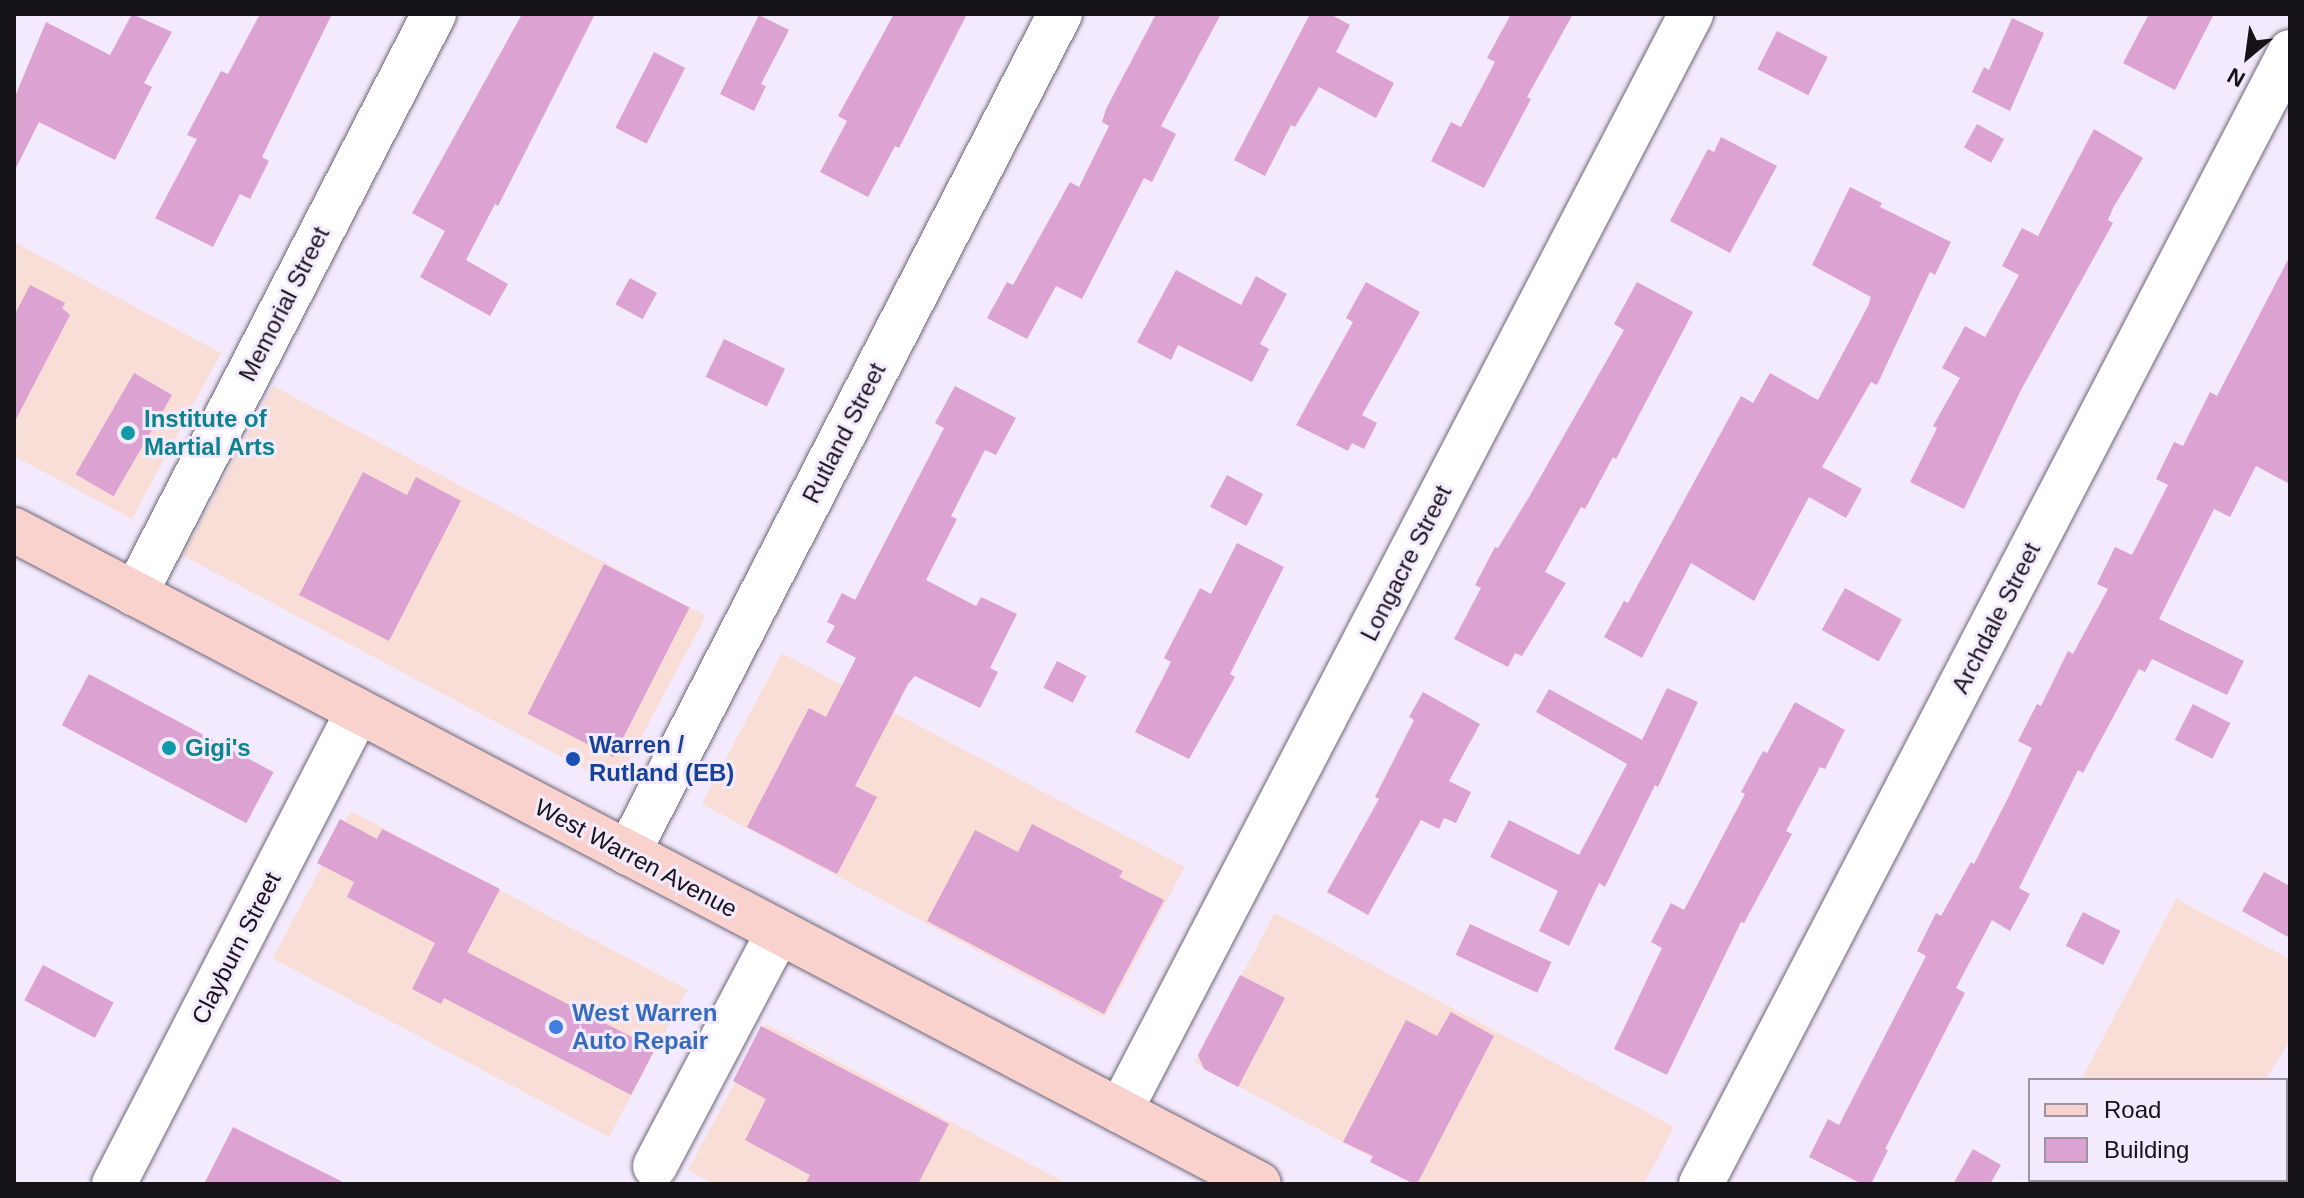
<!DOCTYPE html>
<html>
<head>
<meta charset="utf-8">
<style>
  body { margin:0 }
  #map { position:relative; width:2304px; height:1198px; overflow:hidden; background:#f4eafd; font-family:Arial,sans-serif }
  div>[style] { position:absolute }
  .commercial>* { inset:0; background:#f8ded7; transform-origin:0 0 }
  .building>* { inset:0; background:#dca2d2; transform-origin:0 0 }
  .roads { filter:drop-shadow(0 0 2px #6d6575) drop-shadow(0 0 2px #6d6575) }
  .minor>* { height:44px; margin:-22px; padding:0 22px; transform-origin:22px; border-radius:22px; background:#fff }
  .major>* { height:44px; margin:-22px; padding:0 22px; transform-origin:22px; border-radius:22px; background:#fad2cd }
  .dots>* { width:22px; height:22px; translate:-50% -50%; box-sizing:border-box; border:4px solid #f4eafd; border-radius:50% }
  span { translate:-50% -50%; white-space:nowrap; text-align:center; line-height:1.15; -webkit-text-stroke:6px #f4eafd; paint-order:stroke }
  .street-label { font-size:24px; color:#151218 }
  .culture-label { font-size:24px; color:#0d838f; font-weight:700 }
  .left { translate:0 -50%; text-align:left }
  .transit-label { font-size:24px; color:#164399; font-weight:700 }
  .shop-label { font-size:24px; color:#366cbe; font-weight:700 }
  .frame { position:absolute; inset:0; border:16px solid #151218; pointer-events:none }
  .legend { position:absolute; left:2028px; top:1078px; width:260px; height:104px; box-sizing:border-box; background:#f4eafd; border:2px solid #9b94a1; margin:0; padding:10px 14px; list-style:none; font-size:24px; color:#151218 }
  .legend li { display:flex; align-items:center; gap:16px; height:40px }
  .legend b { width:40px; border:2px solid #9b94a1 }
  .north { position:absolute; left:2208px; top:16px; width:80px; height:80px; -webkit-text-stroke:6px #f4eafd; paint-order:stroke; rotate:209deg; font-size:22px; font-weight:700; line-height:32px; text-align:center; color:#151218 }
  .north::after { content:''; display:block; margin:auto; width:28px; height:36px; background:#151218; clip-path:polygon(50% 0,100% 100%,50% 72%,0 100%) }
</style>
</head>
<body>
<div id="map">
  <div class="commercial">
    <i style="clip-path:polygon(14px 242px,221px 353px,132px 519px,14px 456px)"></i>
    <i style="left:273px;top:386px;width:490px;height:192px;rotate:28deg"></i>
    <i style="left:782px;top:653px;width:456px;height:171px;rotate:28deg"></i>
    <i style="left:351px;top:811px;width:381px;height:167px;rotate:28deg"></i>
    <i style="clip-path:polygon(2176px 899px,2290px 959px,2290px 1041px,2265px 1080px,2081px 1080px)"></i>
    <i style="clip-path:polygon(1275px 913px,1674px 1127px,1644px 1184px,1421px 1184px,1195px 1063px)"></i>
    <i style="clip-path:polygon(766px 1024px,1068px 1184px,714px 1184px,688px 1170px)"></i>
    <i style="clip-path:polygon(2030px 1176px,2030px 1180px,2199px 1180px,2197px 1184px,2026px 1184px)"></i>
  </div>
  <div class="building">
    <i style="clip-path:polygon(132px 14px,172px 32px,144px 83px,152px 87px,115px 160px,39px 122px,14px 172px,14px 99px,46px 22px,110px 55px)"></i>
    <i style="clip-path:polygon(260px 14px,332px 14px,262px 157px,269px 161px,250px 199px,240px 194px,213px 247px,155px 218px,197px 139px,187px 135px,221px 71px,228px 74px)"></i>
    <i style="clip-path:polygon(522px 14px,595px 14px,498px 206px,495px 204px,466px 260px,508px 284px,490px 316px,420px 277px,445px 231px,412px 213px)"></i>
    <i style="clip-path:polygon(894px 14px,967px 14px,899px 148px,895px 146px,868px 197px,820px 172px,847px 121px,838px 116px)"></i>
    <i style="clip-path:polygon(1156px 14px,1221px 14px,1161px 126px,1176px 134px,1152px 182px,1144px 178px,1082px 299px,1056px 286px,1027px 339px,987px 318px,1007px 282px,1013px 285px,1070px 182px,1079px 187px,1109px 126px,1102px 122px,1106px 109px)"></i>
    <i style="clip-path:polygon(1310px 14px,1330px 14px,1350px 25px,1336px 52px,1394px 83px,1376px 118px,1319px 87px,1295px 127px,1291px 125px,1265px 176px,1234px 160px)"></i>
    <i style="clip-path:polygon(1511px 14px,1573px 14px,1527px 97px,1531px 99px,1484px 188px,1431px 161px,1451px 122px,1461px 127px,1495px 62px,1487px 58px)"></i>
    <i style="clip-path:polygon(2149px 14px,2214px 14px,2175px 90px,2123px 63px)"></i>
    <i style="clip-path:polygon(759px 15px,789px 30px,761px 84px,766px 86px,754px 111px,720px 94px)"></i>
    <i style="clip-path:polygon(2012px 18px,2044px 33px,2010px 111px,1972px 92px,1984px 67px,1989px 70px)"></i>
    <i style="left:1777px;top:31px;width:57px;height:43px;rotate:27deg"></i>
    <i style="left:654px;top:52px;width:35px;height:85px;rotate:27deg"></i>
    <i style="left:1977px;top:124px;width:31px;height:27px;rotate:29deg"></i>
    <i style="clip-path:polygon(2094px 129px,2143px 158px,2113px 208px,2108px 220px,2113px 223px,2021px 390px,1964px 509px,1910px 482px,1937px 428px,1933px 426px,1960px 378px,1942px 368px,1965px 326px,1985px 337px,2019px 275px,2002px 266px,2022px 228px,2038px 236px)"></i>
    <i style="clip-path:polygon(1721px 137px,1777px 166px,1730px 253px,1670px 221px,1708px 149px,1714px 152px)"></i>
    <i style="clip-path:polygon(1850px 187px,1882px 203px,1880px 207px,1951px 242px,1935px 275px,1930px 272px,1877px 385px,1871px 382px,1822px 467px,1862px 489px,1846px 518px,1809px 497px,1754px 601px,1691px 563px,1642px 658px,1604px 637px,1624px 601px,1628px 603px,1741px 396px,1753px 403px,1770px 373px,1818px 400px,1868px 306px,1871px 297px,1812px 265px)"></i>
    <i style="clip-path:polygon(2290px 256px,2290px 484px,2256px 466px,2230px 517px,2214px 509px,2159px 619px,2244px 661px,2227px 695px,2152px 659px,2145px 672px,2139px 669px,2083px 773px,2078px 770px,2019px 888px,2030px 894px,2010px 931px,1992px 920px,1956px 988px,1965px 993px,1885px 1149px,1888px 1150px,1871px 1184px,1862px 1184px,1809px 1157px,1828px 1119px,1839px 1125px,1926px 956px,1917px 951px,1936px 913px,1941px 916px,1971px 862px,1974px 864px,2007px 800px,2032px 748px,2018px 741px,2037px 704px,2041px 706px,2068px 651px,2073px 654px,2108px 589px,2097px 584px,2115px 547px,2132px 555px,2168px 485px,2156px 479px,2174px 442px,2183px 446px,2210px 392px,2217px 396px)"></i>
    <i style="clip-path:polygon(1176px 270px,1241px 305px,1256px 276px,1287px 294px,1260px 344px,1269px 349px,1252px 382px,1178px 345px,1171px 360px,1137px 342px)"></i>
    <i style="left:630px;top:278px;width:31px;height:30px;rotate:29deg"></i>
    <i style="clip-path:polygon(1366px 282px,1420px 312px,1362px 415px,1377px 423px,1364px 449px,1352px 443px,1348px 451px,1296px 425px,1353px 322px,1346px 318px)"></i>
    <i style="clip-path:polygon(1637px 282px,1693px 312px,1616px 459px,1613px 457px,1585px 509px,1581px 507px,1545px 572px,1566px 583px,1522px 656px,1515px 653px,1508px 667px,1454px 639px,1481px 588px,1475px 585px,1495px 547px,1498px 548px,1529px 497px,1624px 330px,1614px 324px)"></i>
    <i style="clip-path:polygon(30px 285px,65px 303px,62px 308px,70px 315px,14px 423px,14px 316px)"></i>
    <i style="left:724px;top:339px;width:68px;height:42px;rotate:26deg"></i>
    <i style="left:134px;top:373px;width:44px;height:117px;rotate:30deg"></i>
    <i style="clip-path:polygon(955px 386px,1016px 418px,996px 455px,985px 450px,951px 516px,957px 519px,926px 580px,976px 606px,981px 597px,1017px 614px,990px 668px,998px 672px,980px 708px,915px 676px,908px 684px,855px 786px,877px 797px,837px 874px,747px 827px,809px 708px,826px 717px,856px 658px,826px 642px,835px 626px,827px 622px,842px 593px,855px 600px,944px 428px,935px 423px)"></i>
    <i style="clip-path:polygon(363px 472px,407px 495px,416px 477px,461px 501px,389px 641px,299px 595px)"></i>
    <i style="left:1227px;top:475px;width:41px;height:36px;rotate:28deg"></i>
    <i style="clip-path:polygon(1237px 543px,1284px 567px,1230px 674px,1235px 677px,1189px 759px,1135px 732px,1171px 662px,1164px 658px,1200px 588px,1211px 594px)"></i>
    <i style="left:604px;top:564px;width:96px;height:168px;rotate:27deg"></i>
    <i style="left:1845px;top:588px;width:65px;height:48px;rotate:29deg"></i>
    <i style="left:1057px;top:661px;width:33px;height:30px;rotate:27deg"></i>
    <i style="left:89px;top:674px;width:209px;height:58px;rotate:28deg"></i>
    <i style="clip-path:polygon(1667px 688px,1698px 702px,1658px 787px,1655px 785px,1605px 887px,1599px 883px,1569px 946px,1539px 931px,1558px 891px,1490px 857px,1509px 820px,1579px 855px,1627px 764px,1536px 712px,1549px 689px,1642px 740px)"></i>
    <i style="clip-path:polygon(1423px 692px,1480px 724px,1449px 781px,1471px 792px,1456px 823px,1444px 818px,1439px 829px,1421px 820px,1368px 915px,1327px 892px,1379px 799px,1375px 797px,1414px 720px,1409px 717px)"></i>
    <i style="clip-path:polygon(1795px 702px,1845px 730px,1825px 769px,1820px 767px,1786px 831px,1792px 834px,1744px 923px,1741px 922px,1667px 1075px,1614px 1049px,1662px 948px,1651px 942px,1671px 903px,1684px 910px,1745px 794px,1741px 792px,1763px 751px,1767px 753px)"></i>
    <i style="left:2193px;top:704px;width:42px;height:40px;rotate:27deg"></i>
    <i style="clip-path:polygon(340px 819px,377px 839px,382px 829px,500px 889px,467px 952px,655px 1049px,631px 1095px,444px 998px,441px 1004px,412px 989px,435px 943px,347px 897px,354px 882px,317px 863px)"></i>
    <i style="clip-path:polygon(1032px 824px,1123px 871px,1119px 877px,1164px 900px,1104px 1014px,927px 921px,975px 830px,1018px 852px)"></i>
    <i style="clip-path:polygon(2264px 872px,2290px 886px,2290px 938px,2242px 911px)"></i>
    <i style="left:2083px;top:912px;width:42px;height:38px;rotate:27deg"></i>
    <i style="left:1470px;top:924px;width:90px;height:34px;rotate:25deg"></i>
    <i style="left:43px;top:965px;width:80px;height:40px;rotate:28deg"></i>
    <i style="clip-path:polygon(1240px 975px,1285px 998px,1238px 1087px,1204px 1069px,1198px 1055px)"></i>
    <i style="clip-path:polygon(1451px 1012px,1494px 1036px,1417px 1184px,1414px 1184px,1370px 1162px,1373px 1156px,1343px 1142px,1406px 1020px,1437px 1036px)"></i>
    <i style="clip-path:polygon(761px 1026px,949px 1124px,918px 1184px,805px 1184px,810px 1175px,745px 1140px,766px 1099px,733px 1081px)"></i>
    <i style="clip-path:polygon(233px 1127px,347px 1184px,204px 1184px)"></i>
    <i style="clip-path:polygon(1973px 1149px,2001px 1165px,1990px 1184px,1953px 1184px)"></i>
  </div>
  <div class="roads">
    <div class="minor">
      <i style="left:135px;top:594px;width:653px;rotate:-62.73deg"></i>
      <i style="left:628px;top:853px;width:944px;rotate:-62.76deg"></i>
      <i style="left:1120px;top:1111px;width:1237px;rotate:-62.5deg"></i>
      <i style="left:655px;top:1166px;width:263px;rotate:-62.2deg"></i>
      <i style="left:114px;top:1184px;width:532px;rotate:-62.71deg"></i>
      <i style="left:1701px;top:1184px;width:1276px;rotate:-62.51deg"></i>
    </div>
    <div class="major">
      <i style="left:14px;top:530px;width:1406px;rotate:27.71deg"></i>
      <i style="left:2286px;top:1137px;width:8px;rotate:-60deg"></i>
      <i style="left:2256px;top:1184px;width:4px;rotate:-63deg"></i>
    </div>
  </div>
  <div class="dots">
    <i style="left:128px;top:433px;background:#0f9aa8"></i>
    <i style="left:169px;top:748px;background:#0f9aa8"></i>
    <i style="left:573px;top:759px;background:#1a4fb4"></i>
    <i style="left:556px;top:1027px;background:#3f7fe0"></i>
  </div>
  <div class="street-label">
    <span style="left:284px;top:304px;rotate:-63deg">Memorial Street</span>
    <span style="left:844px;top:433px;rotate:-63deg">Rutland Street</span>
    <span style="left:1406px;top:563px;rotate:-63deg">Longacre Street</span>
    <span style="left:1996px;top:618px;rotate:-63deg">Archdale Street</span>
    <span style="left:636px;top:858px;rotate:28deg">West Warren Avenue</span>
    <span style="left:236px;top:948px;rotate:-63deg">Clayburn Street</span>
  </div>
  <div class="culture-label">
    <span class="left" style="left:144px;top:433px">Institute of<br>Martial Arts</span>
    <span class="left" style="left:185px;top:748px">Gigi's</span>
  </div>
  <div class="transit-label">
    <span class="left" style="left:589px;top:759px">Warren /<br>Rutland (EB)</span>
  </div>
  <div class="shop-label">
    <span class="left" style="left:572px;top:1027px">West Warren<br>Auto Repair</span>
  </div>
  <div class="frame"></div>
  <ul class="legend">
  <li><b style="height:10px;background:#fad2cd"></b>Road</li>
  <li><b style="height:22px;background:#dca2d2"></b>Building</li>
  </ul>
  <div class="north">N</div>
</div>
</body>
</html>
